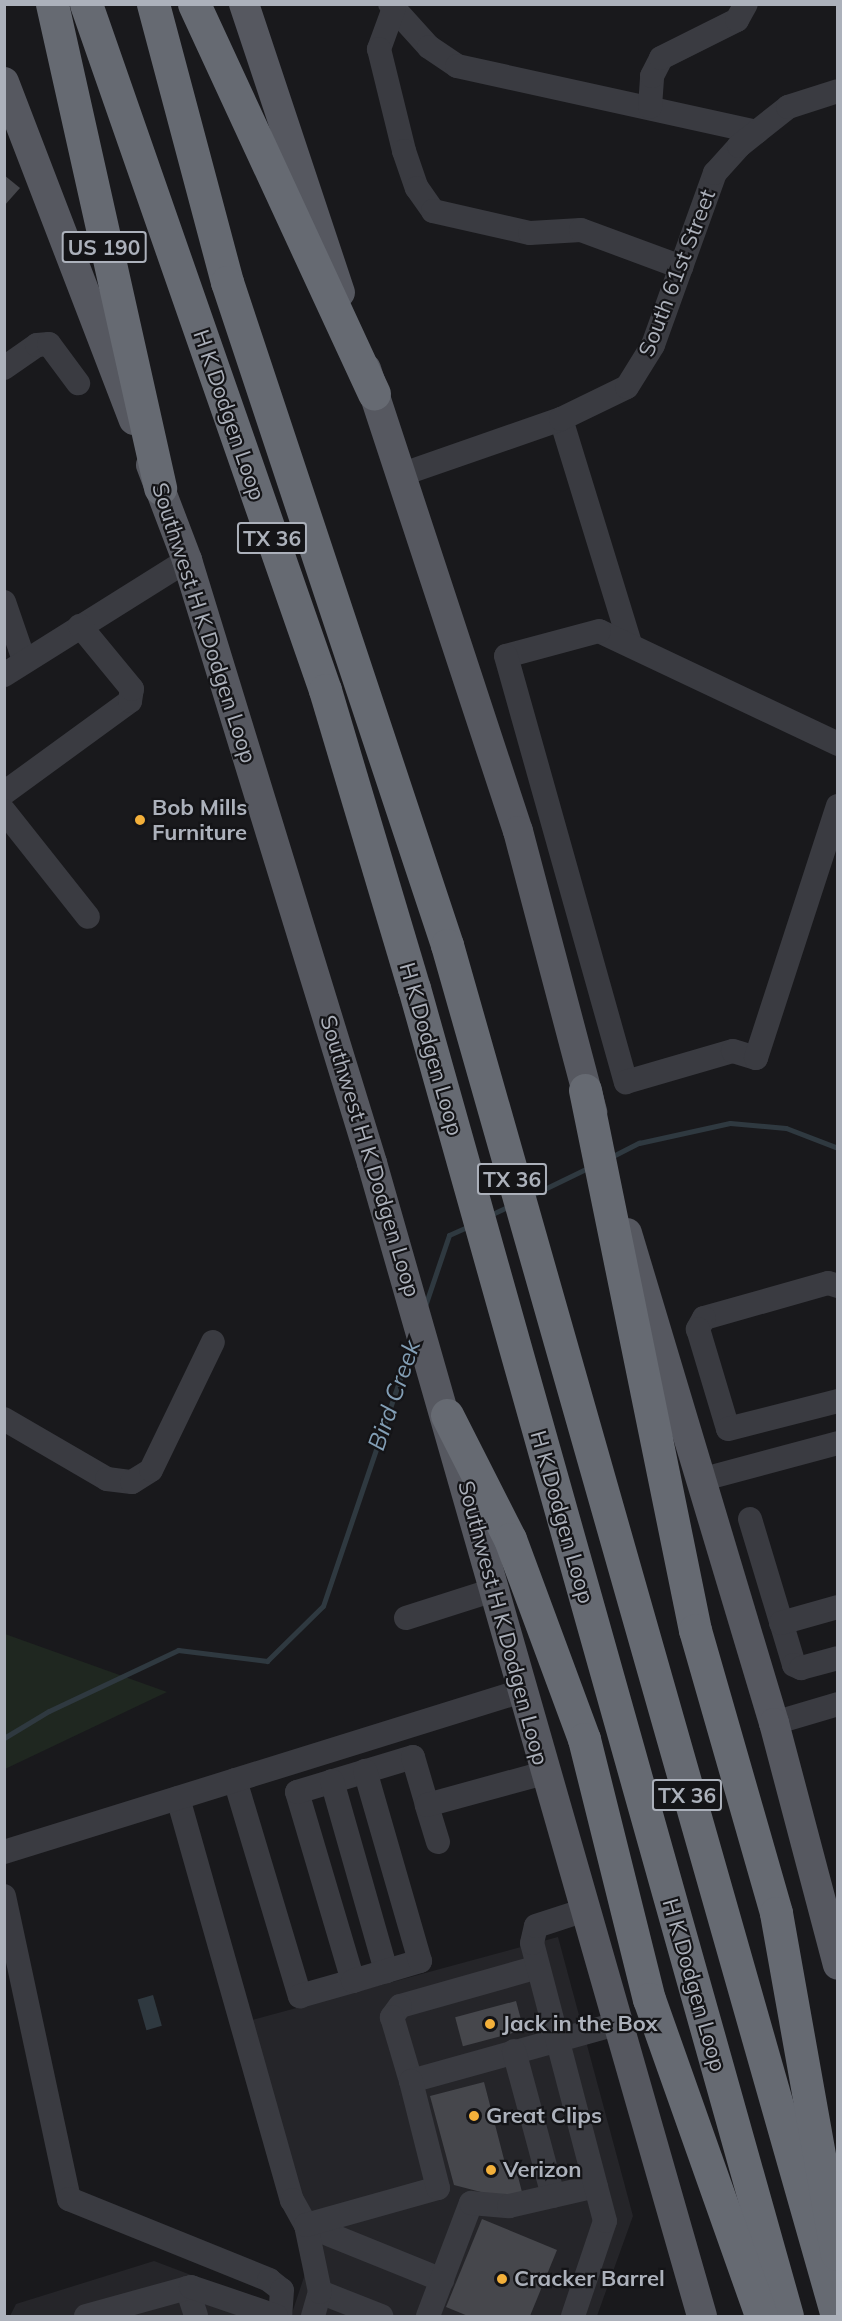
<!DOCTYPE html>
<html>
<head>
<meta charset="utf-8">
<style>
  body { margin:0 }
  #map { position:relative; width:842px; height:2321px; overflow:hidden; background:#19191c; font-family:Mulish,sans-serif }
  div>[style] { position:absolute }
  .built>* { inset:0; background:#252529 }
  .green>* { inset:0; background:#1f2720 }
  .water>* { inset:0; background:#2f3940; transform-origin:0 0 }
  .stream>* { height:5px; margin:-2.5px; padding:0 2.5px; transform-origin:2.5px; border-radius:2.5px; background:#2f3940 }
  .building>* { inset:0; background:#46474c; transform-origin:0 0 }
  .minor>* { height:24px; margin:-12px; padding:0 12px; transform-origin:12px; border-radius:12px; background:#3a3b41 }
  .major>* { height:30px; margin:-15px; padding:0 15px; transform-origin:15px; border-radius:15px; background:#565860 }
  .highway>* { height:33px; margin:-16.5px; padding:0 16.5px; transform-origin:16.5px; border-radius:16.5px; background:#666a72 }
  .dots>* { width:16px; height:16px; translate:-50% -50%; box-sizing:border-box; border:3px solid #141417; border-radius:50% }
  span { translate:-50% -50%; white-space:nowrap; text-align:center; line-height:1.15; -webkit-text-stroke:4.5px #141417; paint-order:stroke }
  .shield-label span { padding:2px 4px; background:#141417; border:2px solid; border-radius:4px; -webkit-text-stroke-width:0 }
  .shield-label { font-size:21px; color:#acb1bb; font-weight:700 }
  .street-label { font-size:22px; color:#acb1bb }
  .poi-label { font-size:22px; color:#acb1bb; font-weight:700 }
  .left { translate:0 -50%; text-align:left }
  .water-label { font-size:24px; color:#839fb6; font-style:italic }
  .frame { position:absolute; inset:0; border:6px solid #acb1bb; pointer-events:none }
</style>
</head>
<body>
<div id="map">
  <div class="built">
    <i style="clip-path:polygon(558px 1937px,633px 2216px,597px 2316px,10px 2316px,16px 2304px,154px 2261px,292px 2313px,304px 2277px,301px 2201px,252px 2020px)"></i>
  </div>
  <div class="green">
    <i style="clip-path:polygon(4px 1634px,5px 1634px,167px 1692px,5px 1769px)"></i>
  </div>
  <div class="water">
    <i style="left:153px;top:1995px;width:32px;height:16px;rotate:74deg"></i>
  </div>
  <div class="stream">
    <i style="left:609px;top:1158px;width:34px;rotate:-27deg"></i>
    <i style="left:639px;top:1143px;width:93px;rotate:-12.4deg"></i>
    <i style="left:730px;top:1123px;width:56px;rotate:5.1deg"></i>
    <i style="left:786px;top:1128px;width:56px;rotate:21deg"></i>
    <i style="left:530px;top:1196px;width:67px;rotate:-25.8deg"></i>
    <i style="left:490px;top:1215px;width:23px;rotate:-25deg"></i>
    <i style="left:425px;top:1306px;width:75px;rotate:-71.3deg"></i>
    <i style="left:449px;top:1235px;width:24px;rotate:-24deg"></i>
    <i style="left:4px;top:1738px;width:52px;rotate:-31deg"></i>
    <i style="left:49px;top:1711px;width:143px;rotate:-25.3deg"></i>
    <i style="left:178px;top:1650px;width:90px;rotate:7deg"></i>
    <i style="left:267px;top:1661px;width:78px;rotate:-44.5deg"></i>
    <i style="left:323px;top:1606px;width:278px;rotate:-71.3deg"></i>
  </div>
  <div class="building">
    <i style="clip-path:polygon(4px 175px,20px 188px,4px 206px)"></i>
    <i style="left:516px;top:2001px;width:30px;height:63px;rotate:75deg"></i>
    <i style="clip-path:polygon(484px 2082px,506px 2167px,515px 2165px,522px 2192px,500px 2197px,454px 2185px,430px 2096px)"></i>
    <i style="clip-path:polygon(482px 2219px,557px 2250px,530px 2316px,468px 2316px,446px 2307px)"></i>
  </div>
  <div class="minor">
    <i style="left:390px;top:4px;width:58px;rotate:47.8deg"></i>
    <i style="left:429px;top:47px;width:34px;rotate:34deg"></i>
    <i style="left:457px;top:66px;width:307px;rotate:12.4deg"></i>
    <i style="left:394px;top:8px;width:44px;rotate:110.1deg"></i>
    <i style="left:379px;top:49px;width:105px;rotate:76.2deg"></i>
    <i style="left:404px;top:151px;width:39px;rotate:71deg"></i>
    <i style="left:417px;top:188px;width:28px;rotate:55deg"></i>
    <i style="left:433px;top:211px;width:99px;rotate:12.8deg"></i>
    <i style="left:530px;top:233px;width:51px;rotate:-3.4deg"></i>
    <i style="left:581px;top:230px;width:107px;rotate:20.3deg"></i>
    <i style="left:650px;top:107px;width:31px;rotate:-86deg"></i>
    <i style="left:652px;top:76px;width:20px;rotate:-63deg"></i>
    <i style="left:661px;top:58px;width:85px;rotate:-26.6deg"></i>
    <i style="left:737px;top:20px;width:18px;rotate:-61deg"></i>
    <i style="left:4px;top:368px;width:40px;rotate:-34.9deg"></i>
    <i style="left:37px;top:345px;width:12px;rotate:-5deg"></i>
    <i style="left:49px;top:344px;width:49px;rotate:53.4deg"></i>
    <i style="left:561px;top:419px;width:234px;rotate:72.9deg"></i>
    <i style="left:403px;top:474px;width:167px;rotate:-19.2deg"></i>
    <i style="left:561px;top:419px;width:73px;rotate:-25.9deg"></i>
    <i style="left:627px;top:387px;width:49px;rotate:-58.2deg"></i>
    <i style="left:653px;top:345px;width:183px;rotate:-70.2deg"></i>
    <i style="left:715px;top:173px;width:36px;rotate:-48deg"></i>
    <i style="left:739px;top:146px;width:63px;rotate:-38.5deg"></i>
    <i style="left:788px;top:107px;width:52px;rotate:-17.7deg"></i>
    <i style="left:4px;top:602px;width:61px;rotate:71deg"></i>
    <i style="left:4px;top:675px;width:216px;rotate:-32.1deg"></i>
    <i style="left:838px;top:744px;width:264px;rotate:-154.7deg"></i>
    <i style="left:599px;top:631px;width:96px;rotate:165deg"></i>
    <i style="left:506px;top:656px;width:443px;rotate:74.3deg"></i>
    <i style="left:626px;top:1082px;width:111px;rotate:-16.2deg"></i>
    <i style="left:733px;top:1051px;width:24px;rotate:17deg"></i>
    <i style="left:756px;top:1058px;width:265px;rotate:-72deg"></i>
    <i style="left:4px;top:793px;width:156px;rotate:-36.1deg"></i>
    <i style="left:130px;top:701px;width:12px;rotate:-81deg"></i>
    <i style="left:132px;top:689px;width:82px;rotate:-129.5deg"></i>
    <i style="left:4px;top:811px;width:135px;rotate:51.6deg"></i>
    <i style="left:838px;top:1286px;width:10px;rotate:-163deg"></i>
    <i style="left:828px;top:1283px;width:129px;rotate:164.2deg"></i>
    <i style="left:704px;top:1318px;width:13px;rotate:119deg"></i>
    <i style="left:698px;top:1329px;width:104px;rotate:73.3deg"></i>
    <i style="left:728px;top:1429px;width:114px;rotate:-14.3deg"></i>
    <i style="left:4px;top:1419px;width:119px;rotate:30.2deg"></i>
    <i style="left:107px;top:1479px;width:25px;rotate:7deg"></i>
    <i style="left:132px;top:1482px;width:22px;rotate:-32deg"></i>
    <i style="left:151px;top:1470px;width:142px;rotate:-64.2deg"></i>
    <i style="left:700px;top:1480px;width:143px;rotate:-15deg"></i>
    <i style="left:750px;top:1519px;width:152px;rotate:73.2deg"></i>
    <i style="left:794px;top:1665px;width:8px;rotate:23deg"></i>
    <i style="left:801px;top:1668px;width:38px;rotate:-15deg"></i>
    <i style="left:406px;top:1618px;width:92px;rotate:-17.7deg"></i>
    <i style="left:781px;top:1623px;width:59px;rotate:-15.7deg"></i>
    <i style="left:774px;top:1723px;width:67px;rotate:-16.5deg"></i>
    <i style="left:235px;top:1780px;width:226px;rotate:73.3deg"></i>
    <i style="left:300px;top:1996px;width:55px;rotate:-15.8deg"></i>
    <i style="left:353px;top:1981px;width:197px;rotate:-106.5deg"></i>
    <i style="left:297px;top:1792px;width:121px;rotate:-16.8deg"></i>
    <i style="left:413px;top:1757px;width:50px;rotate:73.7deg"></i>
    <i style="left:332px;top:1781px;width:198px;rotate:74.1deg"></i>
    <i style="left:178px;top:1798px;width:418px;rotate:74.2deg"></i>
    <i style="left:292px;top:2200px;width:29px;rotate:61deg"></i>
    <i style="left:306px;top:2225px;width:147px;rotate:22deg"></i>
    <i style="left:438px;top:1842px;width:39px;rotate:-107deg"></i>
    <i style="left:427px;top:1805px;width:121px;rotate:-15.3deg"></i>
    <i style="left:4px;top:1852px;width:542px;rotate:-17.27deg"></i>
    <i style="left:4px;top:1896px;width:310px;rotate:77.9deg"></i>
    <i style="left:69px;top:2199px;width:216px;rotate:22deg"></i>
    <i style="left:269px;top:2280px;width:16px;rotate:38deg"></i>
    <i style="left:282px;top:2290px;width:26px;rotate:94deg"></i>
    <i style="left:538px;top:1967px;width:143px;rotate:164.2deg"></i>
    <i style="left:400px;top:2006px;width:14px;rotate:126deg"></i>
    <i style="left:392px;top:2017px;width:67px;rotate:73.5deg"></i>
    <i style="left:411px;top:2081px;width:217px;rotate:-15.5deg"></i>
    <i style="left:353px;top:1981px;width:70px;rotate:-16.6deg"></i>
    <i style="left:420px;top:1961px;width:198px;rotate:-106.1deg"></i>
    <i style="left:514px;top:2051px;width:150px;rotate:74.9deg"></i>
    <i style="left:187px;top:2288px;width:29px;rotate:72deg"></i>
    <i style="left:320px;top:2292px;width:66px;rotate:21.5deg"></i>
    <i style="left:86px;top:2316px;width:109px;rotate:-15.4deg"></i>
    <i style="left:191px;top:2287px;width:90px;rotate:18.8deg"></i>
    <i style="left:313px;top:2316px;width:25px;rotate:-74deg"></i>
    <i style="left:320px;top:2292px;width:68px;rotate:-101.8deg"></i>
    <i style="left:306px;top:2225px;width:137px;rotate:-15.7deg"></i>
    <i style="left:438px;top:2188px;width:110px;rotate:-104.2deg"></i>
    <i style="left:428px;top:2316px;width:121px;rotate:-69.2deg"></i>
    <i style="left:471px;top:2203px;width:38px;rotate:5deg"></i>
    <i style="left:509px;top:2206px;width:89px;rotate:-12.9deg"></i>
    <i style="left:573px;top:2316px;width:100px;rotate:-71.4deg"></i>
    <i style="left:605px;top:2221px;width:287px;rotate:-104.7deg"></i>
    <i style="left:532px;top:1943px;width:17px;rotate:-77deg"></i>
    <i style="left:536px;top:1926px;width:52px;rotate:-18.1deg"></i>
  </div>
  <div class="major">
    <i style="left:244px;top:4px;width:304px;rotate:71.6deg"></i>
    <i style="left:4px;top:82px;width:362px;rotate:69deg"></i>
    <i style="left:366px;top:369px;width:486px;rotate:71.8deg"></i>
    <i style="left:518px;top:831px;width:291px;rotate:75.2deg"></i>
    <i style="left:151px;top:465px;width:102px;rotate:69.2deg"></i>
    <i style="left:187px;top:560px;width:631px;rotate:72.94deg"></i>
    <i style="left:372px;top:1163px;width:1199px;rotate:74.03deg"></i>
    <i style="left:627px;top:1233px;width:512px;rotate:73.3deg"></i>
    <i style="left:774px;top:1723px;width:250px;rotate:75.2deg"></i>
  </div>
  <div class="highway">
    <i style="left:52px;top:4px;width:496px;rotate:77.4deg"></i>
    <i style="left:86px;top:4px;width:726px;rotate:70.79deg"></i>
    <i style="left:325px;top:690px;width:311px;rotate:73.4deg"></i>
    <i style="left:414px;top:988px;width:1379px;rotate:74.31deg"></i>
    <i style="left:153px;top:4px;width:288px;rotate:75.1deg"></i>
    <i style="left:227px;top:282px;width:699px;rotate:71.64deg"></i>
    <i style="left:447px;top:945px;width:1425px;rotate:74.12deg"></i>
    <i style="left:194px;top:4px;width:429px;rotate:65.2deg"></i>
    <i style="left:585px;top:1090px;width:551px;rotate:78.49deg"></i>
    <i style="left:695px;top:1630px;width:294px;rotate:74deg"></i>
    <i style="left:776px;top:1913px;width:346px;rotate:79.9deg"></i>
    <i style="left:447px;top:1415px;width:139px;rotate:63.1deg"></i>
    <i style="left:510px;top:1539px;width:213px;rotate:69.7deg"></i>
    <i style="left:584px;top:1739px;width:268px;rotate:76deg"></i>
    <i style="left:649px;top:1999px;width:336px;rotate:70.5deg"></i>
  </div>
  <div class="dots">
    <i style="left:140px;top:820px;background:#f3b03a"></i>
    <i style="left:490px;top:2024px;background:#f3b03a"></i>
    <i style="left:474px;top:2116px;background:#f3b03a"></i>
    <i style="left:491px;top:2170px;background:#f3b03a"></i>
    <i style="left:502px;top:2279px;background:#f3b03a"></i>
  </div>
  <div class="shield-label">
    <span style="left:104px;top:247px">US 190</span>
    <span style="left:272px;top:538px">TX 36</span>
    <span style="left:512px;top:1179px">TX 36</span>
    <span style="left:687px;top:1795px">TX 36</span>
  </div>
  <div class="street-label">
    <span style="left:677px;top:273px;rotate:-69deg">South 61st Street</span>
    <span style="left:229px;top:415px;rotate:71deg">H K Dodgen Loop</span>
    <span style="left:204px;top:623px;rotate:72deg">Southwest H K Dodgen Loop</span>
    <span style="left:431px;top:1049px;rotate:74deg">H K Dodgen Loop</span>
    <span style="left:370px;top:1156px;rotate:73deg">Southwest H K Dodgen Loop</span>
    <span style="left:562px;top:1517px;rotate:74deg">H K Dodgen Loop</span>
    <span style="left:503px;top:1623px;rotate:75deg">Southwest H K Dodgen Loop</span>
    <span style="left:694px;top:1985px;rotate:74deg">H K Dodgen Loop</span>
  </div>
  <div class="poi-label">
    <span class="left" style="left:152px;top:820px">Bob Mills<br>Furniture</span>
    <span class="left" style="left:502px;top:2024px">Jack in the Box</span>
    <span class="left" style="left:486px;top:2116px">Great Clips</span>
    <span class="left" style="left:503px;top:2170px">Verizon</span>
    <span class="left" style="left:514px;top:2279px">Cracker Barrel</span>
  </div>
  <div class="water-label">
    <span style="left:394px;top:1395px;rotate:-71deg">Bird Creek</span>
  </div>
  <div class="frame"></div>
</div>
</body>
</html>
